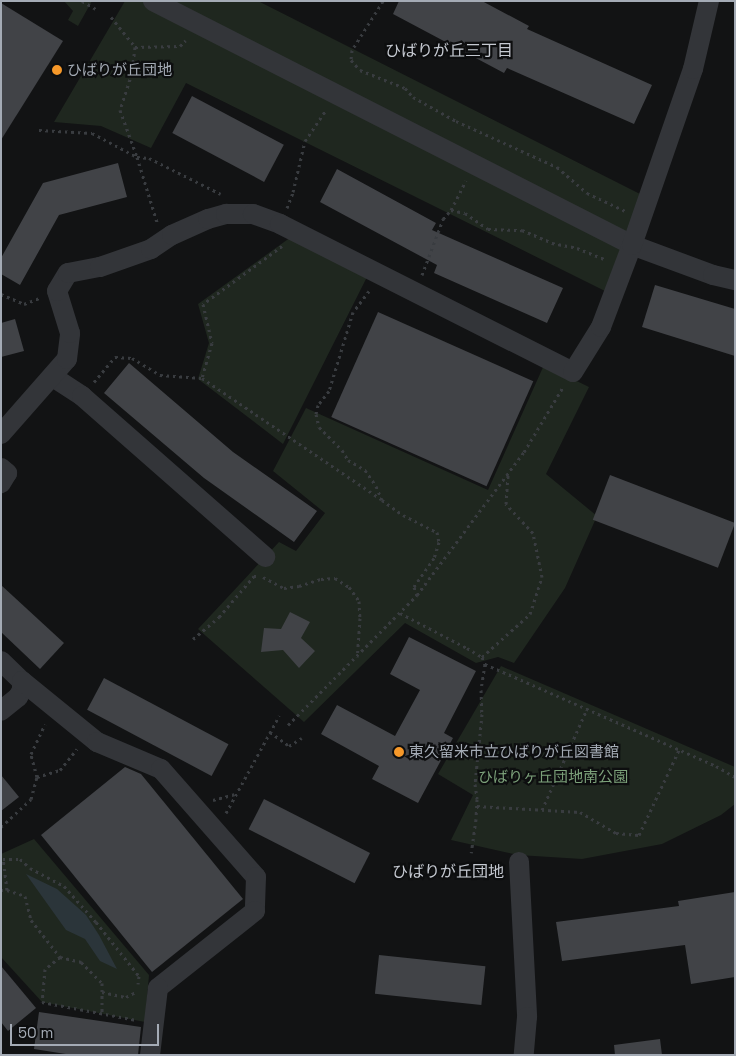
<!DOCTYPE html>
<html>
<head>
<meta charset="utf-8">
<style>
  body { margin:0 }
  #map { position:relative; width:736px; height:1056px; overflow:hidden; background:#121314; font-family:"Space Grotesk","Noto Sans JP",sans-serif }
  div>[style] { position:absolute }
  .green>* { inset:0; background:#1f271f }
  .water>* { inset:0; background:#2b353a }
  .building>* { inset:0; background:#414347; transform-origin:0 0 }
  .path>* { height:3px; margin-top:-1.5px; transform-origin:0; background:repeating-linear-gradient(90deg,#393c40 0 2.5px,transparent 0 6.5px) }
  .minor>* { height:20px; margin:-10px; padding:0 10px; transform-origin:10px; border-radius:10px; background:#333539 }
  .dots>* { width:14px; height:14px; translate:-50% -50%; box-sizing:border-box; border:2px solid #0d0e0f; border-radius:50% }
  span { translate:-50% -50%; white-space:nowrap; text-align:center; line-height:1.15; -webkit-text-stroke:4.5px #0d0e0f; paint-order:stroke }
  .poi-label { font-size:15px; color:#a4abb5 }
  .left { translate:0 -50%; text-align:left }
  .park-label { font-size:15px; color:#7ca17a }
  .neighbourhood-label { font-size:16px; color:#c5c9d1 }
  .frame { position:absolute; inset:0; border:2px solid #a4abb5; pointer-events:none }
  .scale { position:absolute; left:10px; top:1024px; width:149px; height:22px; box-sizing:border-box; border:2px solid #a4abb5; border-top:0; padding-left:6px; font-size:15px; line-height:18px; white-space:nowrap; color:#a4abb5; -webkit-text-stroke:4px #0d0e0f; paint-order:stroke }
</style>
</head>
<body>
<div id="map">
  <div class="green">
    <i style="clip-path:polygon(64px 1px,92px 1px,78px 26px,68px 20px,73px 11px)"></i>
    <i style="clip-path:polygon(125px 1px,258px 1px,642px 195px,607px 292px,186px 83px,151px 148px,101px 126px,54px 122px)"></i>
    <i style="clip-path:polygon(291px 237px,368px 275px,283px 444px,198px 379px,209px 343px,198px 304px)"></i>
    <i style="clip-path:polygon(544px 365px,589px 387px,546px 474px,597px 516px,565px 588px,514px 663px,498px 657px,476px 663px,405px 623px,304px 722px,198px 629px,279px 542px,296px 551px,325px 513px,273px 471px,306px 408px,488px 490px)"></i>
    <i style="clip-path:polygon(501px 666px,735px 767px,735px 804px,721px 815px,662px 844px,582px 859px,518px 855px,451px 840px,473px 795px,438px 774px)"></i>
    <i style="clip-path:polygon(34px 839px,149px 975px,145px 1022px,42px 1002px,1px 957px,1px 854px)"></i>
  </div>
  <div class="water">
    <i style="clip-path:polygon(26px 874px,57px 889px,86px 915px,99px 935px,117px 969px,100px 961px,85px 939px,66px 930px)"></i>
  </div>
  <div class="building">
    <i style="clip-path:polygon(399px 1px,482px 1px,529px 26px,527px 29px,652px 85px,634px 124px,507px 68px,504px 73px,393px 14px)"></i>
    <i style="clip-path:polygon(1px 3px,63px 41px,1px 140px)"></i>
    <i style="left:192px;top:96px;width:104px;height:42px;rotate:28deg"></i>
    <i style="clip-path:polygon(118px 163px,127px 197px,59px 215px,20px 285px,1px 274px,1px 258px,43px 183px)"></i>
    <i style="clip-path:polygon(337px 169px,436px 223px,432px 230px,563px 288px,547px 323px,434px 273px,437px 265px,320px 202px)"></i>
    <i style="clip-path:polygon(655px 285px,735px 309px,735px 356px,642px 327px)"></i>
    <i style="left:378px;top:312px;width:170px;height:115px;rotate:24deg"></i>
    <i style="clip-path:polygon(15px 319px,24px 351px,1px 357px,1px 323px)"></i>
    <i style="clip-path:polygon(129px 363px,233px 452px,317px 511px,294px 542px,204px 478px,104px 393px)"></i>
    <i style="left:610px;top:475px;width:134px;height:48px;rotate:21deg"></i>
    <i style="clip-path:polygon(1px 585px,64px 643px,40px 669px,1px 632px)"></i>
    <i style="clip-path:polygon(290px 612px,310px 622px,301px 638px,315px 651px,299px 668px,283px 650px,261px 652px,264px 628px,281px 629px)"></i>
    <i style="clip-path:polygon(409px 637px,476px 671px,444px 733px,453px 738px,418px 803px,372px 779px,379px 766px,321px 734px,337px 705px,395px 736px,420px 690px,390px 674px)"></i>
    <i style="left:104px;top:678px;width:141px;height:36px;rotate:28deg"></i>
    <i style="clip-path:polygon(125px 767px,141px 774px,243px 899px,152px 972px,41px 835px)"></i>
    <i style="clip-path:polygon(1px 775px,19px 797px,1px 811px)"></i>
    <i style="left:264px;top:799px;width:119px;height:34px;rotate:27deg"></i>
    <i style="clip-path:polygon(735px 892px,735px 977px,691px 984px,685px 945px,562px 961px,556px 922px,679px 906px,678px 901px)"></i>
    <i style="left:379px;top:955px;width:107px;height:39px;rotate:6deg"></i>
    <i style="clip-path:polygon(1px 966px,36px 1008px,8px 1031px,1px 1022px)"></i>
    <i style="clip-path:polygon(39px 1012px,141px 1027px,138px 1055px,72px 1055px,34px 1049px)"></i>
    <i style="clip-path:polygon(660px 1039px,662px 1055px,615px 1055px,614px 1045px)"></i>
  </div>
  <div class="path">
    <i style="left:82px;top:1px;width:16px;rotate:30deg"></i>
    <i style="left:383px;top:1px;width:58px;rotate:122.3deg"></i>
    <i style="left:352px;top:50px;width:10px;rotate:96deg"></i>
    <i style="left:351px;top:60px;width:13px;rotate:48deg"></i>
    <i style="left:360px;top:70px;width:48px;rotate:21.8deg"></i>
    <i style="left:405px;top:88px;width:12px;rotate:48deg"></i>
    <i style="left:413px;top:97px;width:49px;rotate:29.2deg"></i>
    <i style="left:456px;top:121px;width:111px;rotate:24.5deg"></i>
    <i style="left:557px;top:167px;width:40px;rotate:41deg"></i>
    <i style="left:587px;top:193px;width:42px;rotate:25.3deg"></i>
    <i style="left:111px;top:17px;width:38px;rotate:51deg"></i>
    <i style="left:135px;top:47px;width:45px;rotate:-1.3deg"></i>
    <i style="left:180px;top:46px;width:8px;rotate:-45deg"></i>
    <i style="left:135px;top:47px;width:26px;rotate:97deg"></i>
    <i style="left:132px;top:73px;width:39px;rotate:108deg"></i>
    <i style="left:120px;top:110px;width:50px;rotate:70.1deg"></i>
    <i style="left:137px;top:157px;width:12px;rotate:5deg"></i>
    <i style="left:149px;top:158px;width:80px;rotate:26.6deg"></i>
    <i style="left:39px;top:130px;width:53px;rotate:3.2deg"></i>
    <i style="left:92px;top:133px;width:51px;rotate:28.1deg"></i>
    <i style="left:137px;top:157px;width:68px;rotate:72.9deg"></i>
    <i style="left:287px;top:208px;width:17px;rotate:-69deg"></i>
    <i style="left:293px;top:192px;width:52px;rotate:-76.8deg"></i>
    <i style="left:305px;top:141px;width:37px;rotate:-56deg"></i>
    <i style="left:451px;top:210px;width:33px;rotate:-63deg"></i>
    <i style="left:282px;top:246px;width:98px;rotate:143.7deg"></i>
    <i style="left:203px;top:304px;width:40px;rotate:77deg"></i>
    <i style="left:212px;top:343px;width:36px;rotate:106deg"></i>
    <i style="left:202px;top:378px;width:216px;rotate:34.1deg"></i>
    <i style="left:422px;top:275px;width:60px;rotate:-69.4deg"></i>
    <i style="left:443px;top:219px;width:12px;rotate:-48deg"></i>
    <i style="left:451px;top:210px;width:14px;rotate:12deg"></i>
    <i style="left:465px;top:213px;width:28px;rotate:35deg"></i>
    <i style="left:488px;top:229px;width:34px;rotate:2deg"></i>
    <i style="left:522px;top:230px;width:33px;rotate:23deg"></i>
    <i style="left:552px;top:243px;width:25px;rotate:11deg"></i>
    <i style="left:577px;top:248px;width:32px;rotate:22deg"></i>
    <i style="left:369px;top:291px;width:26px;rotate:127deg"></i>
    <i style="left:353px;top:312px;width:83px;rotate:106.9deg"></i>
    <i style="left:329px;top:391px;width:18px;rotate:128deg"></i>
    <i style="left:318px;top:405px;width:9px;rotate:103deg"></i>
    <i style="left:316px;top:414px;width:13px;rotate:77deg"></i>
    <i style="left:319px;top:427px;width:33px;rotate:45deg"></i>
    <i style="left:342px;top:450px;width:12px;rotate:59deg"></i>
    <i style="left:348px;top:460px;width:20px;rotate:30deg"></i>
    <i style="left:365px;top:470px;width:19px;rotate:55deg"></i>
    <i style="left:376px;top:486px;width:15px;rotate:67deg"></i>
    <i style="left:382px;top:500px;width:26px;rotate:36deg"></i>
    <i style="left:403px;top:515px;width:38px;rotate:27deg"></i>
    <i style="left:437px;top:532px;width:10px;rotate:79deg"></i>
    <i style="left:439px;top:542px;width:17px;rotate:107deg"></i>
    <i style="left:434px;top:558px;width:35px;rotate:125deg"></i>
    <i style="left:414px;top:587px;width:9px;rotate:69deg"></i>
    <i style="left:1px;top:294px;width:25px;rotate:23deg"></i>
    <i style="left:24px;top:304px;width:17px;rotate:-21deg"></i>
    <i style="left:94px;top:382px;width:33px;rotate:-50deg"></i>
    <i style="left:115px;top:357px;width:17px;rotate:3deg"></i>
    <i style="left:132px;top:358px;width:33px;rotate:31deg"></i>
    <i style="left:160px;top:375px;width:42px;rotate:4.1deg"></i>
    <i style="left:263px;top:577px;width:24px;rotate:28deg"></i>
    <i style="left:284px;top:588px;width:15px;rotate:-8deg"></i>
    <i style="left:299px;top:586px;width:23px;rotate:-18deg"></i>
    <i style="left:321px;top:579px;width:14px;rotate:-4deg"></i>
    <i style="left:335px;top:578px;width:17px;rotate:33deg"></i>
    <i style="left:349px;top:587px;width:17px;rotate:54deg"></i>
    <i style="left:359px;top:601px;width:17px;rotate:87deg"></i>
    <i style="left:360px;top:618px;width:39px;rotate:94deg"></i>
    <i style="left:400px;top:613px;width:76px;rotate:27.6deg"></i>
    <i style="left:467px;top:648px;width:17px;rotate:31deg"></i>
    <i style="left:482px;top:657px;width:8px;rotate:67deg"></i>
    <i style="left:485px;top:664px;width:26px;rotate:99deg"></i>
    <i style="left:481px;top:690px;width:24px;rotate:88deg"></i>
    <i style="left:482px;top:714px;width:70px;rotate:95.7deg"></i>
    <i style="left:475px;top:784px;width:15px;rotate:82deg"></i>
    <i style="left:477px;top:799px;width:20px;rotate:93deg"></i>
    <i style="left:476px;top:819px;width:34px;rotate:98deg"></i>
    <i style="left:193px;top:639px;width:34px;rotate:-40deg"></i>
    <i style="left:219px;top:617px;width:54px;rotate:-49.5deg"></i>
    <i style="left:254px;top:576px;width:3px"></i>
    <i style="left:482px;top:657px;width:64px;rotate:-41.9deg"></i>
    <i style="left:530px;top:614px;width:39px;rotate:-72deg"></i>
    <i style="left:542px;top:577px;width:45px;rotate:-101.6deg"></i>
    <i style="left:533px;top:533px;width:40px;rotate:-133deg"></i>
    <i style="left:506px;top:504px;width:30px;rotate:-86deg"></i>
    <i style="left:485px;top:664px;width:253px;rotate:23.8deg"></i>
    <i style="left:716px;top:766px;width:22px;rotate:30deg"></i>
    <i style="left:288px;top:725px;width:183px;rotate:-45.2deg"></i>
    <i style="left:417px;top:595px;width:179px;rotate:-53.2deg"></i>
    <i style="left:524px;top:452px;width:76px;rotate:-59deg"></i>
    <i style="left:270px;top:732px;width:24px;rotate:36deg"></i>
    <i style="left:289px;top:746px;width:15px;rotate:-32deg"></i>
    <i style="left:37px;top:777px;width:24px;rotate:-105deg"></i>
    <i style="left:31px;top:754px;width:33px;rotate:-65deg"></i>
    <i style="left:213px;top:800px;width:24px;rotate:-15deg"></i>
    <i style="left:477px;top:806px;width:103px;rotate:3.3deg"></i>
    <i style="left:580px;top:812px;width:42px;rotate:30.3deg"></i>
    <i style="left:616px;top:833px;width:23px;rotate:5deg"></i>
    <i style="left:639px;top:835px;width:94px;rotate:-64.8deg"></i>
    <i style="left:542px;top:810px;width:111px;rotate:-66deg"></i>
    <i style="left:226px;top:813px;width:111px;rotate:-61.3deg"></i>
    <i style="left:1px;top:827px;width:41px;rotate:-43deg"></i>
    <i style="left:31px;top:799px;width:23px;rotate:-75deg"></i>
    <i style="left:37px;top:777px;width:24px;rotate:-17deg"></i>
    <i style="left:60px;top:770px;width:27px;rotate:-51deg"></i>
    <i style="left:1px;top:890px;width:6px"></i>
    <i style="left:7px;top:890px;width:19px;rotate:18deg"></i>
    <i style="left:25px;top:896px;width:25px;rotate:76deg"></i>
    <i style="left:31px;top:920px;width:47px;rotate:51.9deg"></i>
    <i style="left:60px;top:957px;width:19px;rotate:141deg"></i>
    <i style="left:45px;top:969px;width:33px;rotate:95deg"></i>
    <i style="left:42px;top:1002px;width:96px;rotate:10.8deg"></i>
    <i style="left:7px;top:890px;width:31px;rotate:-97deg"></i>
    <i style="left:3px;top:859px;width:17px"></i>
    <i style="left:20px;top:859px;width:13px;rotate:42deg"></i>
    <i style="left:30px;top:868px;width:38px;rotate:28deg"></i>
    <i style="left:64px;top:886px;width:48px;rotate:48.4deg"></i>
    <i style="left:96px;top:922px;width:69px;rotate:51.5deg"></i>
    <i style="left:139px;top:976px;width:8px;rotate:97deg"></i>
    <i style="left:60px;top:957px;width:22px;rotate:13deg"></i>
    <i style="left:81px;top:962px;width:30px;rotate:45deg"></i>
    <i style="left:102px;top:983px;width:30px;rotate:90deg"></i>
    <i style="left:102px;top:992px;width:25px;rotate:12deg"></i>
    <i style="left:126px;top:997px;width:11px;rotate:-27deg"></i>
  </div>
  <div class="minor">
    <i style="left:153px;top:1px;width:538px;rotate:26.99deg"></i>
    <i style="left:632px;top:245px;width:86px;rotate:20.3deg"></i>
    <i style="left:713px;top:275px;width:23px;rotate:13deg"></i>
    <i style="left:53px;top:377px;width:35px;rotate:33deg"></i>
    <i style="left:82px;top:396px;width:244px;rotate:41.3deg"></i>
    <i style="left:1px;top:434px;width:100px;rotate:-48.7deg"></i>
    <i style="left:67px;top:359px;width:26px;rotate:-83deg"></i>
    <i style="left:70px;top:333px;width:44px;rotate:-107.2deg"></i>
    <i style="left:57px;top:291px;width:21px;rotate:-59deg"></i>
    <i style="left:68px;top:273px;width:33px;rotate:-11deg"></i>
    <i style="left:100px;top:267px;width:54px;rotate:-19.4deg"></i>
    <i style="left:151px;top:249px;width:25px;rotate:-34deg"></i>
    <i style="left:172px;top:235px;width:39px;rotate:-24deg"></i>
    <i style="left:208px;top:219px;width:19px;rotate:-16deg"></i>
    <i style="left:226px;top:214px;width:27px"></i>
    <i style="left:253px;top:214px;width:29px;rotate:20deg"></i>
    <i style="left:280px;top:224px;width:328px;rotate:26.8deg"></i>
    <i style="left:573px;top:372px;width:53px;rotate:-58.1deg"></i>
    <i style="left:601px;top:327px;width:88px;rotate:-69.3deg"></i>
    <i style="left:632px;top:245px;width:186px;rotate:-70.9deg"></i>
    <i style="left:693px;top:69px;width:70px;rotate:-76.8deg"></i>
    <i style="left:1px;top:468px;width:8px;rotate:40deg"></i>
    <i style="left:7px;top:473px;width:12px;rotate:121deg"></i>
    <i style="left:1px;top:661px;width:29px;rotate:44deg"></i>
    <i style="left:22px;top:681px;width:9px;rotate:90deg"></i>
    <i style="left:22px;top:690px;width:8px;rotate:120deg"></i>
    <i style="left:18px;top:697px;width:22px;rotate:141deg"></i>
    <i style="left:22px;top:681px;width:97px;rotate:39.1deg"></i>
    <i style="left:97px;top:742px;width:69px;rotate:22.9deg"></i>
    <i style="left:161px;top:769px;width:144px;rotate:48.7deg"></i>
    <i style="left:256px;top:877px;width:34px;rotate:92deg"></i>
    <i style="left:255px;top:911px;width:124px;rotate:141.6deg"></i>
    <i style="left:158px;top:988px;width:67px;rotate:96.8deg"></i>
    <i style="left:519px;top:862px;width:155px;rotate:87deg"></i>
    <i style="left:527px;top:1017px;width:38px;rotate:95deg"></i>
  </div>
  <div class="dots">
    <i style="left:57px;top:70px;background:#f69829"></i>
    <i style="left:399px;top:752px;background:#f69829"></i>
  </div>
  <div class="poi-label">
    <span class="left" style="left:67px;top:70px">ひばりが丘団地</span>
    <span class="left" style="left:409px;top:752px">東久留米市立ひばりが丘図書館</span>
  </div>
  <div class="park-label">
    <span style="left:553px;top:777px">ひばりヶ丘団地南公園</span>
  </div>
  <div class="neighbourhood-label">
    <span style="left:449px;top:51px">ひばりが丘三丁目</span>
    <span style="left:448px;top:872px">ひばりが丘団地</span>
  </div>
  <div class="frame"></div>
  <div class="scale">50 m</div>
</div>
</body>
</html>
